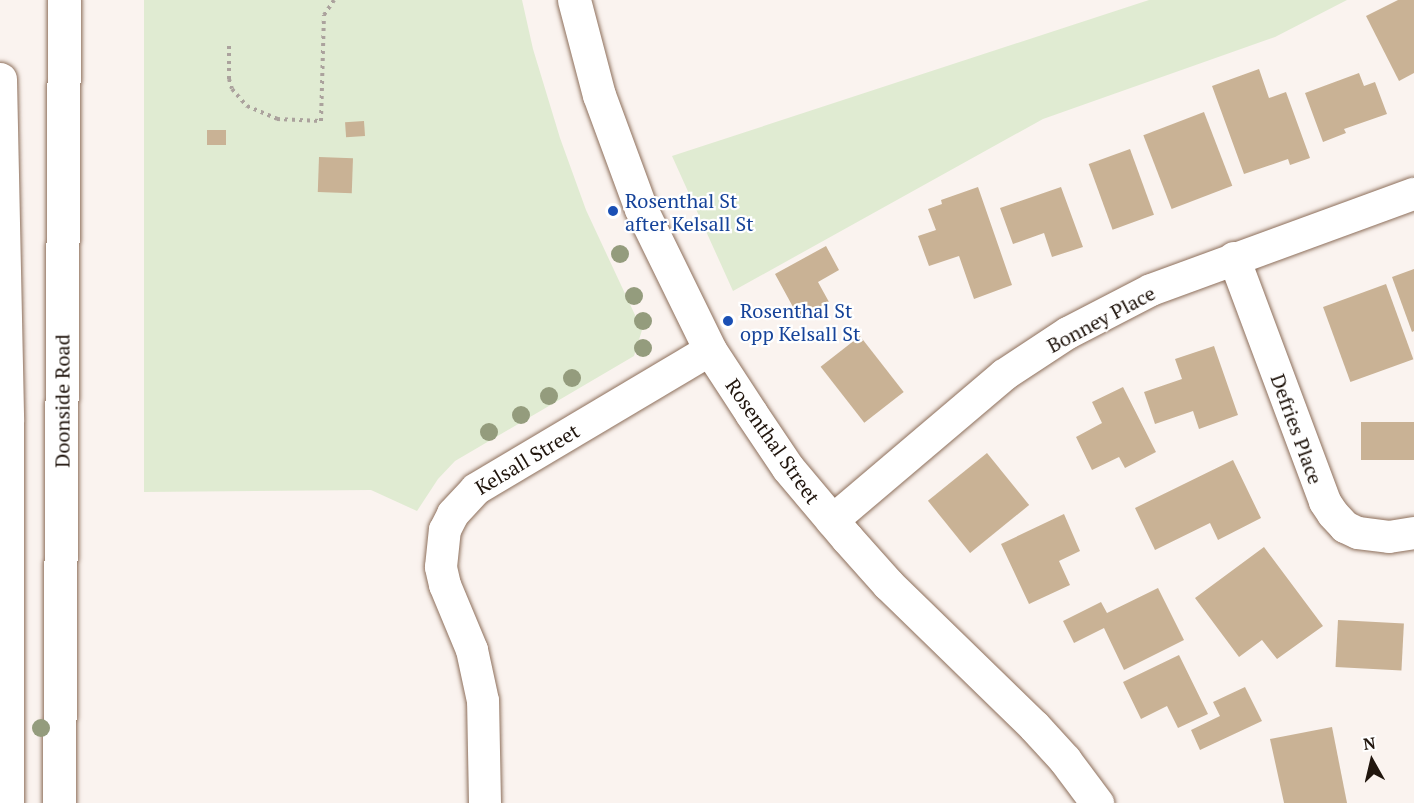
<!DOCTYPE html>
<html>
<head>
<meta charset="utf-8">
<style>
  body { margin:0 }
  #map { position:relative; width:1414px; height:803px; overflow:hidden; background:#faf3ef; font-family:"PT Serif",serif }
  div>[style] { position:absolute }
  .green>* { inset:0; background:#e0ebd2 }
  .building>* { inset:0; background:#c9b295; transform-origin:0 0 }
  .path>* { height:4px; margin-top:-2px; transform-origin:0; background:repeating-linear-gradient(90deg,#aba29d 0 3px,transparent 0 7.5px) }
  .roads { filter:drop-shadow(0 0 2px #8d6f5b) drop-shadow(0 0 2px #8d6f5b) }
  .minor>* { height:32px; margin:-16px; padding:0 16px; transform-origin:16px; border-radius:16px; background:#fff }
  .tertiary>* { height:33px; margin:-16.5px; padding:0 16.5px; transform-origin:16.5px; border-radius:16.5px; background:#fff }
  .primary>* { height:33px; margin:-16.5px; padding:0 16.5px; transform-origin:16.5px; border-radius:16.5px; background:#fff }
  .trees>* { width:18px; height:18px; margin:-9px; border-radius:50%; background:#949c7d }
  .dots>* { width:16px; height:16px; translate:-50% -50%; box-sizing:border-box; border:3px solid #fff; border-radius:50% }
  span { translate:-50% -50%; white-space:nowrap; text-align:center; line-height:1.15; -webkit-text-stroke:4.5px #fff; paint-order:stroke }
  .transit-label { font-size:20px; color:#164399 }
  .left { translate:0 -50%; text-align:left }
  .street-label { font-size:20px; color:#20150d }
  .north { position:absolute; left:1342px; top:731px; width:60px; height:60px; -webkit-text-stroke:4px #fff; paint-order:stroke; rotate:352deg; font-size:16px; font-weight:700; line-height:24px; text-align:center; color:#20150d }
  .north::after { content:''; display:block; margin:auto; width:21px; height:27px; background:#20150d; clip-path:polygon(50% 0,100% 100%,50% 72%,0 100%) }
</style>
</head>
<body>
<div id="map">
  <div class="green">
    <i style="clip-path:polygon(144px 0,522px 0,533px 49px,560px 138px,586px 210px,642px 330px,634px 356px,455px 461px,438px 479px,417px 511px,371px 490px,144px 492px)"></i>
    <i style="clip-path:polygon(1149px 0,1347px 0,1275px 37px,1043px 119px,733px 291px,672px 156px)"></i>
  </div>
  <div class="building">
    <i style="clip-path:polygon(1398px 0,1414px 0,1414px 73px,1399px 81px,1366px 16px)"></i>
    <i style="clip-path:polygon(1259px 69px,1269px 98px,1286px 92px,1310px 158px,1290px 165px,1288px 159px,1244px 174px,1212px 86px)"></i>
    <i style="clip-path:polygon(1359px 73px,1364px 86px,1375px 82px,1387px 114px,1344px 129px,1346px 133px,1323px 142px,1305px 93px)"></i>
    <i style="left:1204px;top:112px;width:79px;height:65px;rotate:69deg"></i>
    <i style="left:364px;top:121px;width:15px;height:19px;rotate:86deg"></i>
    <i style="left:226px;top:130px;width:15px;height:19px;rotate:90deg"></i>
    <i style="left:1130px;top:149px;width:70px;height:44px;rotate:70deg"></i>
    <i style="left:319px;top:157px;width:34px;height:35px;rotate:2deg"></i>
    <i style="clip-path:polygon(978px 187px,1012px 285px,974px 299px,959px 256px,929px 266px,918px 236px,936px 230px,928px 209px,942px 204px,941px 200px)"></i>
    <i style="clip-path:polygon(1061px 187px,1083px 247px,1052px 257px,1044px 233px,1013px 244px,1000px 208px)"></i>
    <i style="clip-path:polygon(826px 246px,839px 270px,818px 282px,829px 302px,799px 318px,775px 274px)"></i>
    <i style="clip-path:polygon(1414px 269px,1414px 331px,1412px 332px,1392px 277px)"></i>
    <i style="left:1386px;top:284px;width:80px;height:67px;rotate:70deg"></i>
    <i style="left:860px;top:336px;width:71px;height:50px;rotate:52deg"></i>
    <i style="clip-path:polygon(1214px 346px,1238px 415px,1199px 429px,1193px 411px,1155px 424px,1144px 392px,1182px 379px,1175px 359px)"></i>
    <i style="clip-path:polygon(1123px 387px,1156px 452px,1125px 468px,1119px 457px,1092px 470px,1076px 437px,1102px 423px,1092px 402px)"></i>
    <i style="left:1414px;top:422px;width:38px;height:53px;rotate:90deg"></i>
    <i style="left:987px;top:453px;width:67px;height:76px;rotate:51deg"></i>
    <i style="clip-path:polygon(1233px 460px,1261px 518px,1218px 540px,1210px 523px,1155px 550px,1135px 508px)"></i>
    <i style="clip-path:polygon(1064px 514px,1080px 551px,1059px 561px,1070px 585px,1029px 604px,1001px 544px)"></i>
    <i style="clip-path:polygon(1264px 547px,1323px 626px,1277px 659px,1262px 640px,1239px 657px,1195px 598px)"></i>
    <i style="clip-path:polygon(1158px 588px,1184px 640px,1124px 670px,1104px 628px,1074px 643px,1063px 621px,1101px 602px,1107px 613px)"></i>
    <i style="left:1338px;top:620px;width:66px;height:47px;rotate:3deg"></i>
    <i style="clip-path:polygon(1179px 655px,1208px 714px,1178px 728px,1167px 706px,1141px 719px,1123px 682px)"></i>
    <i style="clip-path:polygon(1245px 687px,1262px 721px,1200px 750px,1191px 730px,1220px 716px,1213px 702px)"></i>
    <i style="clip-path:polygon(1332px 727px,1347px 803px,1284px 803px,1270px 739px)"></i>
  </div>
  <div class="path">
    <i style="left:229px;top:46px;width:33px;rotate:90deg"></i>
    <i style="left:229px;top:79px;width:10px;rotate:73deg"></i>
    <i style="left:232px;top:89px;width:23px;rotate:49deg"></i>
    <i style="left:247px;top:106px;width:33px;rotate:23deg"></i>
    <i style="left:277px;top:119px;width:44px;rotate:2.6deg"></i>
    <i style="left:321px;top:121px;width:106px;rotate:-88.4deg"></i>
    <i style="left:324px;top:15px;width:18px;rotate:-56deg"></i>
  </div>
  <div class="roads">
    <div class="minor">
      <i style="left:1234px;top:258px;width:260px;rotate:69.5deg"></i>
      <i style="left:1325px;top:502px;width:14px;rotate:56deg"></i>
      <i style="left:1333px;top:514px;width:18px;rotate:47deg"></i>
      <i style="left:1345px;top:527px;width:14px;rotate:25deg"></i>
      <i style="left:1358px;top:533px;width:31px;rotate:7deg"></i>
      <i style="left:1389px;top:537px;width:25px;rotate:-9deg"></i>
      <i style="left:832px;top:521px;width:226px;rotate:-40.3deg"></i>
      <i style="left:1004px;top:375px;width:77px;rotate:-33.3deg"></i>
      <i style="left:1068px;top:333px;width:93px;rotate:-27.4deg"></i>
      <i style="left:1151px;top:290px;width:280px;rotate:-20.1deg"></i>
      <i style="left:485px;top:803px;width:102px;rotate:-91.1deg"></i>
      <i style="left:483px;top:701px;width:52px;rotate:-102.2deg"></i>
      <i style="left:472px;top:650px;width:70px;rotate:-112.6deg"></i>
      <i style="left:445px;top:585px;width:18px;rotate:-103deg"></i>
      <i style="left:441px;top:567px;width:37px;rotate:-84deg"></i>
      <i style="left:445px;top:530px;width:18px;rotate:-63deg"></i>
      <i style="left:453px;top:514px;width:34px;rotate:-47deg"></i>
      <i style="left:476px;top:489px;width:272px;rotate:-30.7deg"></i>
    </div>
    <div class="tertiary">
      <i style="left:574px;top:0;width:98px;rotate:75.3deg"></i>
      <i style="left:599px;top:95px;width:121px;rotate:69.8deg"></i>
      <i style="left:641px;top:209px;width:157px;rotate:63.9deg"></i>
      <i style="left:710px;top:350px;width:75px;rotate:56.9deg"></i>
      <i style="left:751px;top:413px;width:66px;rotate:56.1deg"></i>
      <i style="left:788px;top:468px;width:92px;rotate:49.9deg"></i>
      <i style="left:847px;top:538px;width:62px;rotate:48.3deg"></i>
      <i style="left:888px;top:584px;width:204px;rotate:44.2deg"></i>
      <i style="left:1034px;top:726px;width:46px;rotate:47.6deg"></i>
      <i style="left:1065px;top:760px;width:54px;rotate:53.3deg"></i>
    </div>
    <div class="primary">
      <i style="left:0;top:79px;width:342px;rotate:88.8deg"></i>
      <i style="left:7px;top:421px;width:382px;rotate:90deg"></i>
      <i style="left:59px;top:803px;width:803px;rotate:-89.64deg"></i>
    </div>
  </div>
  <div class="trees">
    <i style="left:620px;top:254px"></i>
    <i style="left:634px;top:296px"></i>
    <i style="left:643px;top:321px"></i>
    <i style="left:643px;top:348px"></i>
    <i style="left:572px;top:378px"></i>
    <i style="left:549px;top:396px"></i>
    <i style="left:521px;top:415px"></i>
    <i style="left:489px;top:432px"></i>
    <i style="left:41px;top:728px"></i>
  </div>
  <div class="dots">
    <i style="left:613px;top:211px;background:#1a4fb4"></i>
    <i style="left:728px;top:321px;background:#1a4fb4"></i>
  </div>
  <div class="transit-label">
    <span class="left" style="left:625px;top:212px">Rosenthal St<br>after Kelsall St</span>
    <span class="left" style="left:740px;top:322px">Rosenthal St<br>opp Kelsall St</span>
  </div>
  <div class="street-label">
    <span style="left:1101px;top:319px;rotate:-28deg">Bonney Place</span>
    <span style="left:62px;top:401px;rotate:-90deg">Doonside Road</span>
    <span style="left:1297px;top:429px;rotate:70deg">Defries Place</span>
    <span style="left:773px;top:441px;rotate:55deg">Rosenthal Street</span>
    <span style="left:527px;top:459px;rotate:-31deg">Kelsall Street</span>
  </div>
  <div class="north">N</div>
</div>
</body>
</html>
